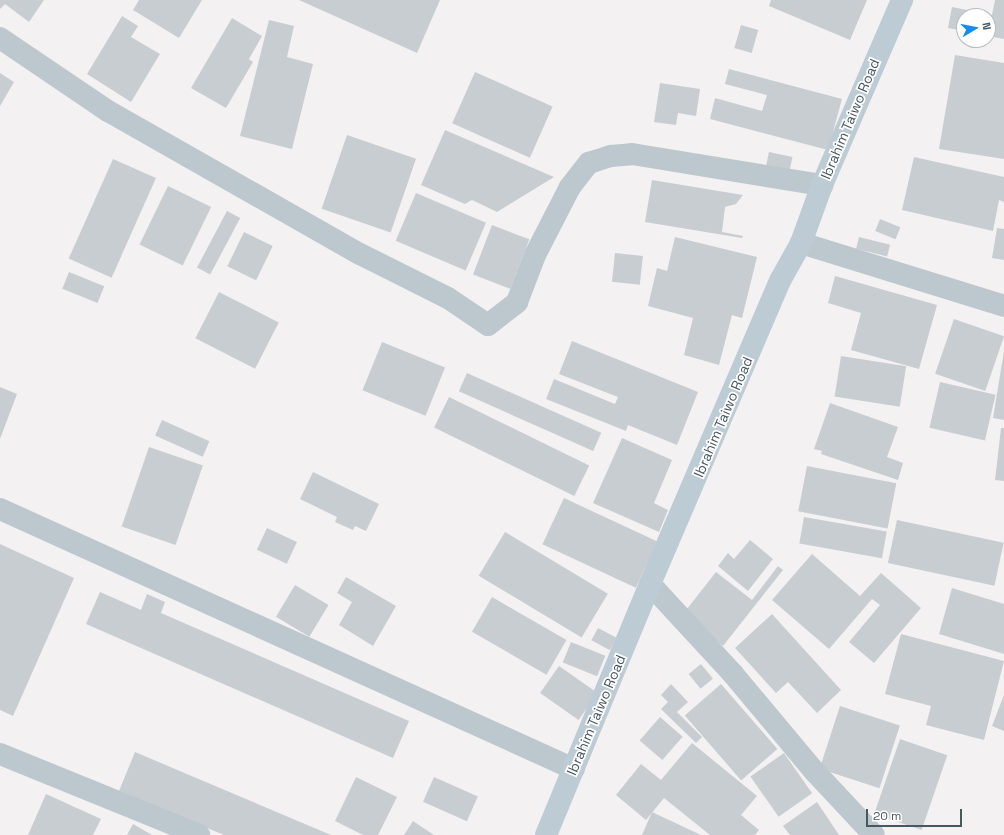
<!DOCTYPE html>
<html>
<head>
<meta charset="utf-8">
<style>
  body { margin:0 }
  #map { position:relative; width:1004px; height:835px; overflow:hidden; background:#f4f1f2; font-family:"Space Grotesk",sans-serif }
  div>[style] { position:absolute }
  .building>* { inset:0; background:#c8cdd1; transform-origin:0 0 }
  .street>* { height:22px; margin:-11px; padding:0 11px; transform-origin:11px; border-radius:11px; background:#bcc8ce }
  .secondary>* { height:22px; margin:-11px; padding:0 11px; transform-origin:11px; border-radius:11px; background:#bdcbd4 }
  span { translate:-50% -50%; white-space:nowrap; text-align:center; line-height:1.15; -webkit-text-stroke:3.5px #fff; paint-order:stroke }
  .street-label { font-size:14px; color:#485860 }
  .north { position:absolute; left:956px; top:8px; width:40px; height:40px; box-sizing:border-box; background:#fff; border:1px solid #b6bcbf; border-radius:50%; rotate:80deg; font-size:11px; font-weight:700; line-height:16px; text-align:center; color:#485860 }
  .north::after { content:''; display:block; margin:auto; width:14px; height:18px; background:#118dee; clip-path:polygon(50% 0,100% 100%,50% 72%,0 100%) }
  .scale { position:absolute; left:866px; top:809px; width:96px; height:18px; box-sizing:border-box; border:2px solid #485860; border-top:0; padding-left:5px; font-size:12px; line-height:14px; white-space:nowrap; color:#485860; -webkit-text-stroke:3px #fff; paint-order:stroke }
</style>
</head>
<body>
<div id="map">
  <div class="building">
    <i style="clip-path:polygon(0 0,44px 0,29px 22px,5px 4px,0 9px)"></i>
    <i style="clip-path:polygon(139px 0,202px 0,179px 38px,133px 10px)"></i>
    <i style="clip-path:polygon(299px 0,440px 0,417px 53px)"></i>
    <i style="clip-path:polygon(771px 0,867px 0,850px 40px,769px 6px)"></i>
    <i style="clip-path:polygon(995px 0,1004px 0,1004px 39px,988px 36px,988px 16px,964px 16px,964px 31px,948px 28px,952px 7px,992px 15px)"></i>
    <i style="clip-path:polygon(122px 16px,138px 26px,131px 37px,160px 54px,131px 102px,87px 74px)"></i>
    <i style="clip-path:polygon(232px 18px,262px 36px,249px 59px,253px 62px,226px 108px,191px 88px)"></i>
    <i style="clip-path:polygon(269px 20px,294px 26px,287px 57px,313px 64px,292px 149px,240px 136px)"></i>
    <i style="left:741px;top:25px;width:18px;height:24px;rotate:16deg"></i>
    <i style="clip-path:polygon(955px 55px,1004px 63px,1004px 159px,939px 149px)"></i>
    <i style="clip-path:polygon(729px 69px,842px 99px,828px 150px,710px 119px,715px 98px,762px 111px,767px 95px,725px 84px)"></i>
    <i style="left:475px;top:72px;width:85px;height:56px;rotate:24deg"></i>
    <i style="clip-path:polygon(0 73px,14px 82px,0 106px)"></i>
    <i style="clip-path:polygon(660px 83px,700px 89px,696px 116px,678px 113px,676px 125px,654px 122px)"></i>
    <i style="clip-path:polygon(445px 130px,554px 177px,497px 212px,472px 200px,465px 204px,421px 185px)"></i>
    <i style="left:347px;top:135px;width:73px;height:78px;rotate:19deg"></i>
    <i style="left:769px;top:152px;width:24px;height:16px;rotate:12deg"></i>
    <i style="clip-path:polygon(914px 157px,1004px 177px,1004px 202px,999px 200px,993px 231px,902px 210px)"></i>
    <i style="left:113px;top:159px;width:47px;height:109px;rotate:24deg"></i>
    <i style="clip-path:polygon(652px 180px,743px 195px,736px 204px,725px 207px,722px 232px,743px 236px,742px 238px,645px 222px)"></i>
    <i style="left:168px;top:186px;width:48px;height:65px;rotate:26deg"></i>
    <i style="left:416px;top:193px;width:76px;height:52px;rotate:23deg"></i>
    <i style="left:227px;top:211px;width:15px;height:64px;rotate:28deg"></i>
    <i style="left:880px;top:219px;width:22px;height:13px;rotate:22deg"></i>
    <i style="left:492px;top:225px;width:40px;height:53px;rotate:21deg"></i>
    <i style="clip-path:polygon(997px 228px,1004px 229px,1004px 260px,992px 258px)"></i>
    <i style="left:244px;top:232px;width:32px;height:38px;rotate:26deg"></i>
    <i style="clip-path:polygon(675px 237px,757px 257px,742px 318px,732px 315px,719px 365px,684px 355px,693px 318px,648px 306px,657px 268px,667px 271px)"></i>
    <i style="left:859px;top:237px;width:32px;height:12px;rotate:14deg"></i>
    <i style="left:615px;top:253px;width:28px;height:29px;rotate:6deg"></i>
    <i style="left:69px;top:272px;width:38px;height:18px;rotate:22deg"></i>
    <i style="clip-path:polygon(835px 276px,937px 305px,919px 369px,851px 350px,861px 313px,828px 303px)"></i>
    <i style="left:219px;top:292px;width:67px;height:52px;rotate:27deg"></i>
    <i style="left:954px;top:319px;width:53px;height:58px;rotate:19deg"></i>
    <i style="clip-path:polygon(572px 341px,698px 392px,677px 445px,628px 425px,626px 431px,546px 399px,554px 379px,615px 404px,618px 397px,559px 374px)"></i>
    <i style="left:382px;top:342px;width:68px;height:52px;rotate:22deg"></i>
    <i style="clip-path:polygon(1004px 351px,1004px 420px,993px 418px)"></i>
    <i style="left:841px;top:356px;width:66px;height:41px;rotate:9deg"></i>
    <i style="left:467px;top:373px;width:147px;height:20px;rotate:24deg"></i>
    <i style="left:940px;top:382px;width:57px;height:47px;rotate:13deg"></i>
    <i style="clip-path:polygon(0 387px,17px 394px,0 439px)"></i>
    <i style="left:449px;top:397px;width:156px;height:34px;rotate:26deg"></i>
    <i style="clip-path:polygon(830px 403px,898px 427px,887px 457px,903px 463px,898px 480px,821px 454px,822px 451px,814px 449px)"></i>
    <i style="left:162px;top:420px;width:52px;height:17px;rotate:24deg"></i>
    <i style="clip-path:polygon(1001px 428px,1004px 428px,1004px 481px,995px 480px)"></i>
    <i style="clip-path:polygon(622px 438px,672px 460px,654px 503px,668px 510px,659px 532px,593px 503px)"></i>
    <i style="left:149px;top:447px;width:57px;height:84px;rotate:19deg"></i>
    <i style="left:807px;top:466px;width:91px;height:46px;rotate:11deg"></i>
    <i style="clip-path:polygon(313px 472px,379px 504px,366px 531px,355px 526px,353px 530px,335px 522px,337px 517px,300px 499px)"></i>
    <i style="left:564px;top:498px;width:103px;height:51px;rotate:25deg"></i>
    <i style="left:804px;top:517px;width:84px;height:27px;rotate:10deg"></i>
    <i style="left:897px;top:520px;width:109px;height:44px;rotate:12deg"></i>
    <i style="left:267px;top:528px;width:33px;height:24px;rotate:25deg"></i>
    <i style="left:505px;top:532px;width:120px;height:51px;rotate:31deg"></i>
    <i style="clip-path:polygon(750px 540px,773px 559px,748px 591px,718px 566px,728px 553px,734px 559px)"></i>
    <i style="clip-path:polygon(0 544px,74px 578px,13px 716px,0 710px)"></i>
    <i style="clip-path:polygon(812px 554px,860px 596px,881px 573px,921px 608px,874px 663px,849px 642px,880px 605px,872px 599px,829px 649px,772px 600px)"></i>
    <i style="clip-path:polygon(778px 566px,783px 570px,723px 646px,683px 614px,716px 572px,752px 600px)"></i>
    <i style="clip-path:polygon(346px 577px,396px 606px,373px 646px,339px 625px,352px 602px,337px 593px)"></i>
    <i style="left:295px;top:585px;width:39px;height:37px;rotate:31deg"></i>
    <i style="clip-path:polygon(952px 588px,1004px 604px,1004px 654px,939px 634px)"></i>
    <i style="clip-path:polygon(100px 592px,141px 610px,147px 594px,165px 602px,161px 613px,409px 721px,393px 758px,86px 624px)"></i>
    <i style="left:492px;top:597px;width:86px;height:40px;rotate:30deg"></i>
    <i style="clip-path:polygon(772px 614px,841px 690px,817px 713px,788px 682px,776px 693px,735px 648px)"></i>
    <i style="left:598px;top:628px;width:21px;height:14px;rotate:28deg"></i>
    <i style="clip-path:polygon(901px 634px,1004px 661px,984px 740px,926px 725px,931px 706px,885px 694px)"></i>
    <i style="left:571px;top:642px;width:37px;height:22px;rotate:22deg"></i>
    <i style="left:701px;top:664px;width:19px;height:16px;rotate:51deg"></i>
    <i style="left:559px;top:666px;width:47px;height:33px;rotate:35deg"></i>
    <i style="clip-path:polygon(671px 684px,688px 702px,677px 712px,702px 737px,696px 743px,661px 709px,668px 702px,661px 695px)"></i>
    <i style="left:721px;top:684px;width:86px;height:48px;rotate:49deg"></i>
    <i style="clip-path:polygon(1004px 695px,1004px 731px,992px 726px)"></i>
    <i style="left:840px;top:706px;width:63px;height:66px;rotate:18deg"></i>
    <i style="left:660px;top:717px;width:30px;height:31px;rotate:41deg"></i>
    <i style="left:900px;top:739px;width:50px;height:79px;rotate:19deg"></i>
    <i style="clip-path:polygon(692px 743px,757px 796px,741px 815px,759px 830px,755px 835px,710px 835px,664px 798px,646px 820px,616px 795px,641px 764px,661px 780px)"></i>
    <i style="clip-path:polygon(135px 752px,331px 835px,224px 835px,119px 791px)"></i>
    <i style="left:784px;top:753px;width:49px;height:41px;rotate:55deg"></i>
    <i style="clip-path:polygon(356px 777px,397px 797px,378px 835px,363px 835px,335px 821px)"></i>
    <i style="left:434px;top:777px;width:48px;height:27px;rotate:24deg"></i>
    <i style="clip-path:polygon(46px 794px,101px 819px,93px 835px,28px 835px)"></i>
    <i style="clip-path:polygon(817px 802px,839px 835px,790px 835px,783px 826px)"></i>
    <i style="clip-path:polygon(652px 812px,701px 835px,642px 835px)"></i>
    <i style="clip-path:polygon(413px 821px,434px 835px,404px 835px)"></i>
    <i style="clip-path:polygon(133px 824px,152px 835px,127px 835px)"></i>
  </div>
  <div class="street">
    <i style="left:0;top:38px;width:130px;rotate:34.1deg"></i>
    <i style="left:108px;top:111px;width:290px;rotate:29.6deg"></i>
    <i style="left:360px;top:254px;width:98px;rotate:26.6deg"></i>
    <i style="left:448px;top:298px;width:48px;rotate:34deg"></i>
    <i style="left:488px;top:325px;width:37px;rotate:-38deg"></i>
    <i style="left:517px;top:302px;width:50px;rotate:-69deg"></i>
    <i style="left:535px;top:255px;width:76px;rotate:-62.8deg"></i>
    <i style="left:570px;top:187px;width:31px;rotate:-52deg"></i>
    <i style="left:589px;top:163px;width:23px;rotate:-18deg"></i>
    <i style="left:611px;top:156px;width:21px;rotate:-5deg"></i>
    <i style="left:632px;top:154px;width:193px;rotate:9.3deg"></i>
    <i style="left:801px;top:243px;width:213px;rotate:17.2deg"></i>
    <i style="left:0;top:509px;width:630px;rotate:24.37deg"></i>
    <i style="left:650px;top:584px;width:122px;rotate:47.3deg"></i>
    <i style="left:733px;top:674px;width:128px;rotate:50.1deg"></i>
    <i style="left:815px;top:772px;width:86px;rotate:46.9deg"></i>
    <i style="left:0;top:754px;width:215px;rotate:22.1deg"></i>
  </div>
  <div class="secondary">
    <i style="left:546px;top:835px;width:272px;rotate:-67.5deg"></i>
    <i style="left:650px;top:584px;width:332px;rotate:-66.8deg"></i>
    <i style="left:781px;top:279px;width:41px;rotate:-60.9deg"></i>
    <i style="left:801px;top:243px;width:62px;rotate:-70.1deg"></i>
    <i style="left:822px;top:185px;width:202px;rotate:-66.6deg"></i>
  </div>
  <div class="street-label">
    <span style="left:850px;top:119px;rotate:-67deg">Ibrahim Taiwo Road</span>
    <span style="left:723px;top:417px;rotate:-67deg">Ibrahim Taiwo Road</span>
    <span style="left:596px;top:715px;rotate:-67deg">Ibrahim Taiwo Road</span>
  </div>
  <div class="north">N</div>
  <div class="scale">20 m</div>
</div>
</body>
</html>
